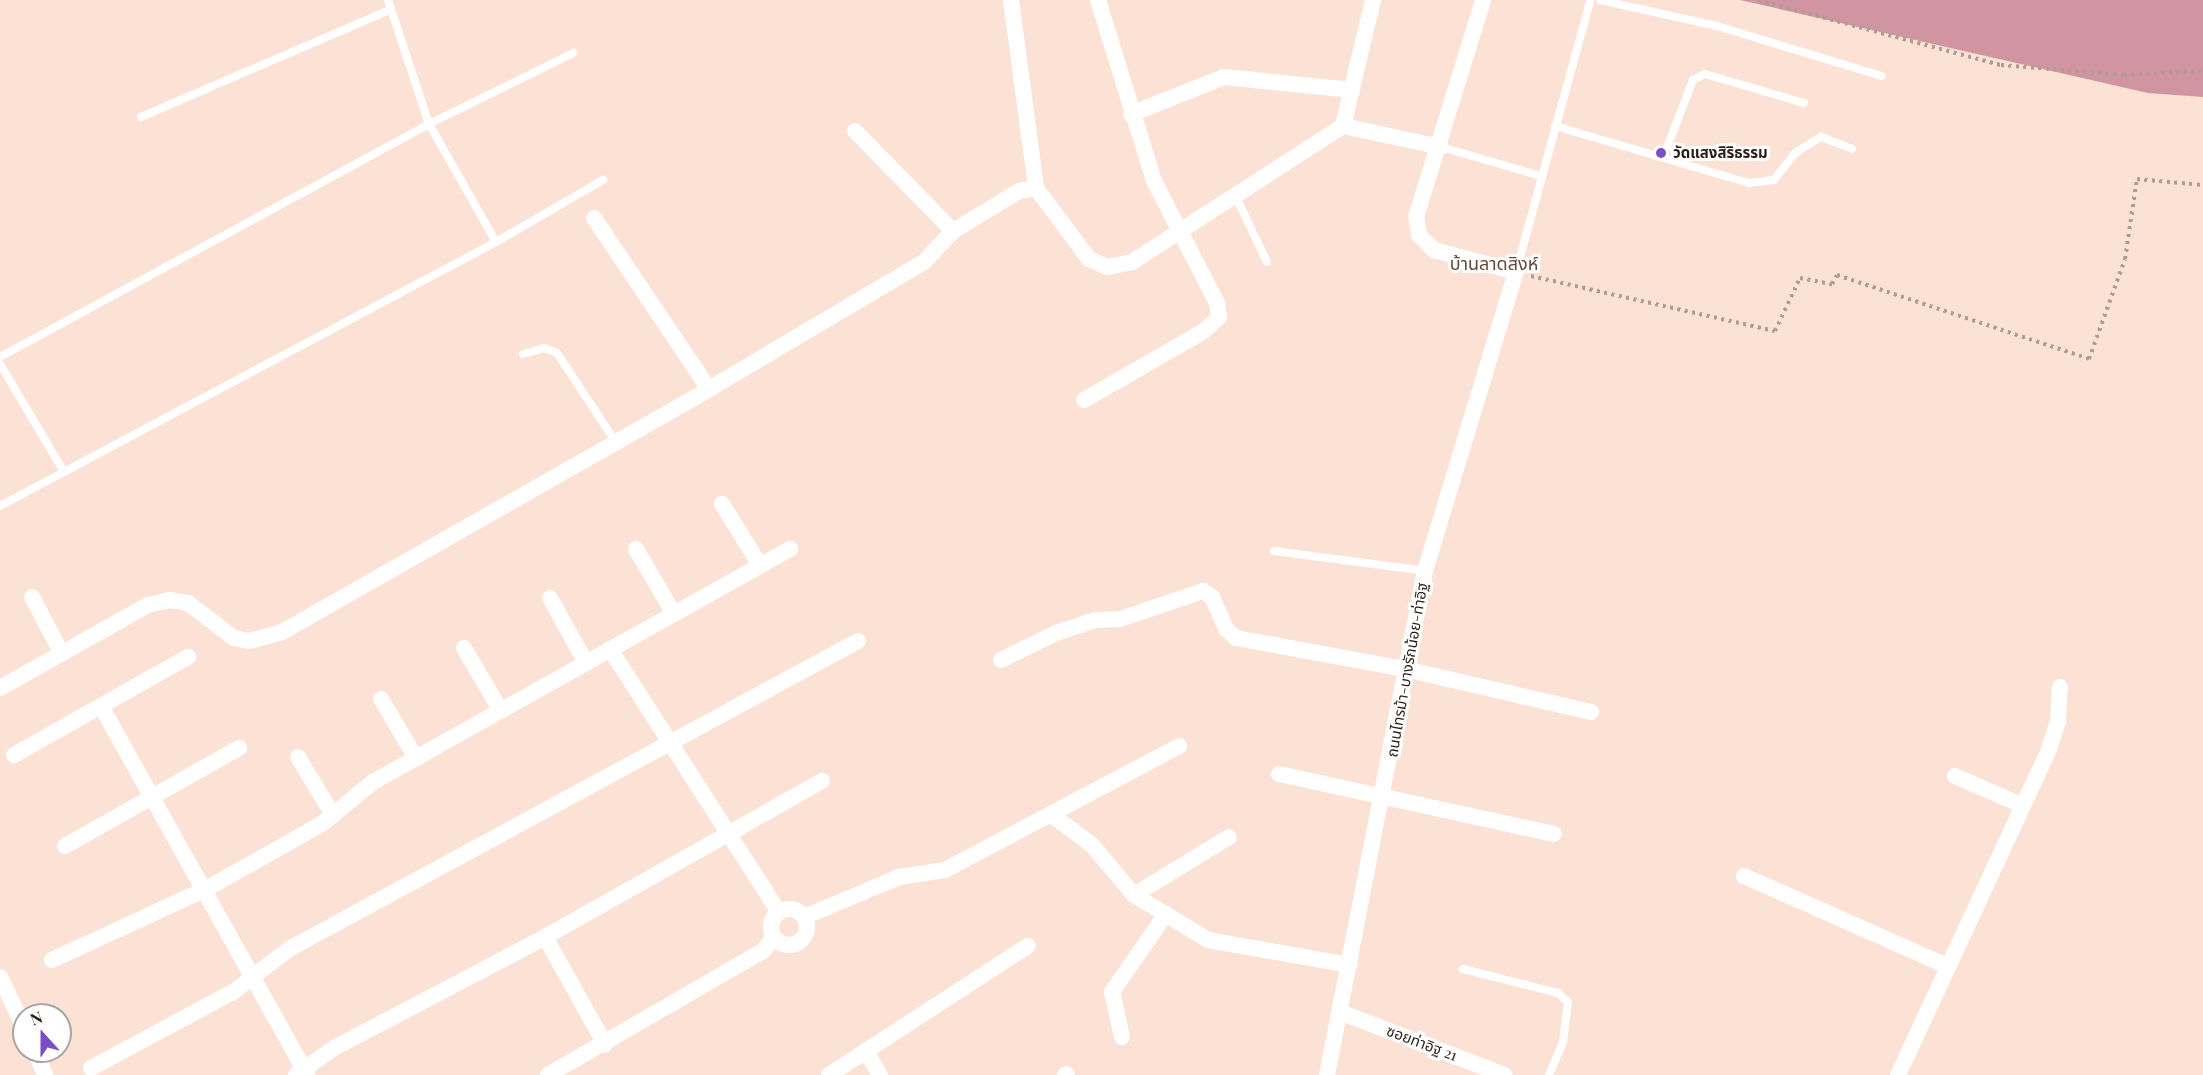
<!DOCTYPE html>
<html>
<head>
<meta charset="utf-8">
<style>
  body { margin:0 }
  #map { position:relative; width:2203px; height:1075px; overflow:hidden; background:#fbe2d4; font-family:"Playfair Display","Noto Sans Thai",serif }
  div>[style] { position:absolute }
  .water>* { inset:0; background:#d195a2 }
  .path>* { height:4px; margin-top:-2px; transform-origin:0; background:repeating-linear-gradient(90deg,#b09c90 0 3px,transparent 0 7.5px) }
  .lane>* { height:8px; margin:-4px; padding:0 4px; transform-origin:4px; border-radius:4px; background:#fff }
  .street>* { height:16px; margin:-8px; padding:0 8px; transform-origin:8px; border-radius:8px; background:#fff }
  .street>.ring { margin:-8px; padding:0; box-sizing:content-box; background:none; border:16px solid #fff; border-radius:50% }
  .dots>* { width:16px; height:16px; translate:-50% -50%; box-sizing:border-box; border:3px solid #fff; border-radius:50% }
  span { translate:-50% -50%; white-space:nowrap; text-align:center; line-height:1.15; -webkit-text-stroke:6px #fff; paint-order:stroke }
  .poi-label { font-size:15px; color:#291e17; font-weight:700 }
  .left { translate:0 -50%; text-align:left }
  .street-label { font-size:15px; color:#291e17 }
  .quarter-label { font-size:18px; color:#61483a }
  .north { position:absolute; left:12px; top:1003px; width:60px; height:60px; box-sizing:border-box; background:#fff; border:2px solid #a9a5a2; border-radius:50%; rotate:339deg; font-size:16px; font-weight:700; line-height:24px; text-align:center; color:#291e17 }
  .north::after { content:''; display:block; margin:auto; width:21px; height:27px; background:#7b4ec6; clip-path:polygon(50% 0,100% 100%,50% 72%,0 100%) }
</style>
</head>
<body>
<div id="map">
  <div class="water">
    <i style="clip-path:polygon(1740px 0,2203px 0,2203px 97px,2148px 93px)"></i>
  </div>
  <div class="path">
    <i style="left:1758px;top:0;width:252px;rotate:15deg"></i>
    <i style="left:2001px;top:65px;width:123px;rotate:4.6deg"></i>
    <i style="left:2124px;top:75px;width:79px;rotate:-2.9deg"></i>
    <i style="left:1531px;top:276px;width:250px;rotate:12.7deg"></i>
    <i style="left:1775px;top:331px;width:59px;rotate:-64.7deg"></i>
    <i style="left:1800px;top:278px;width:33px;rotate:11deg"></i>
    <i style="left:1832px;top:284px;width:10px;rotate:-61deg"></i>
    <i style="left:1837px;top:275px;width:266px;rotate:18.4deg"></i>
    <i style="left:2089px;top:359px;width:106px;rotate:-70.2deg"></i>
    <i style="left:2125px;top:259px;width:81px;rotate:-81.5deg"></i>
    <i style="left:2137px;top:179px;width:66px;rotate:5.2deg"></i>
  </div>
  <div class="lane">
    <i style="left:388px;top:0;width:131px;rotate:71.7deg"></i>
    <i style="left:429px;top:124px;width:136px;rotate:60.4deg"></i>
    <i style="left:1600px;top:0;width:120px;rotate:12.5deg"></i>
    <i style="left:1717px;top:26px;width:172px;rotate:16.9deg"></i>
    <i style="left:141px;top:117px;width:270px;rotate:-23.3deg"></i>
    <i style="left:1555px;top:126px;width:202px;rotate:16.4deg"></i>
    <i style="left:1749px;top:183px;width:25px;rotate:-7deg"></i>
    <i style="left:1774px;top:180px;width:34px;rotate:-52deg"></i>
    <i style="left:1795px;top:153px;width:31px;rotate:-32deg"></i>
    <i style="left:1821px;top:137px;width:33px;rotate:21deg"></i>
    <i style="left:1441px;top:147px;width:104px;rotate:16.2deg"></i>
    <i style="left:1663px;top:158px;width:84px;rotate:-69deg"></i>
    <i style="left:1693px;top:80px;width:13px;rotate:-27deg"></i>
    <i style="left:1705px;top:74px;width:103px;rotate:16.3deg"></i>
    <i style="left:1235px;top:195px;width:74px;rotate:64.5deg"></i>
    <i style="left:1516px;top:272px;width:280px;rotate:-74.7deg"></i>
    <i style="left:523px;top:354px;width:22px;rotate:-16deg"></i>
    <i style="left:544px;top:348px;width:14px;rotate:21deg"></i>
    <i style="left:557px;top:353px;width:105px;rotate:56.6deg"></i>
    <i style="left:0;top:357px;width:488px;rotate:-28.5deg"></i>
    <i style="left:429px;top:124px;width:161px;rotate:-26.2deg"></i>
    <i style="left:0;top:364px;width:126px;rotate:59.3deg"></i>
    <i style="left:0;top:506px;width:562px;rotate:-28.02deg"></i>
    <i style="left:496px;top:242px;width:124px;rotate:-30.1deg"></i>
    <i style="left:1274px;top:551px;width:152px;rotate:7.5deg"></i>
    <i style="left:1463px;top:969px;width:98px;rotate:14.2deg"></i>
    <i style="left:1558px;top:993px;width:13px;rotate:42deg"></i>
    <i style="left:1568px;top:1002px;width:40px;rotate:97.1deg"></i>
    <i style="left:1563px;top:1042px;width:36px;rotate:113deg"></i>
  </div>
  <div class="street">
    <i style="left:1011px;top:0;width:190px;rotate:82.4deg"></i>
    <i style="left:1036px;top:188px;width:89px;rotate:53.3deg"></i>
    <i style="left:1089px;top:259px;width:20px;rotate:24deg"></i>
    <i style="left:1107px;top:267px;width:25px;rotate:-11deg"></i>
    <i style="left:1132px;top:262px;width:251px;rotate:-32.8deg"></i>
    <i style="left:1343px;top:126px;width:100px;rotate:12.1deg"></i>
    <i style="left:1131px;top:114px;width:100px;rotate:-21.7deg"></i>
    <i style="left:1224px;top:77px;width:129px;rotate:5.8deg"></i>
    <i style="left:1343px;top:126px;width:130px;rotate:-76.6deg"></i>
    <i style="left:855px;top:131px;width:140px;rotate:45.6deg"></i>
    <i style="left:594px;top:218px;width:206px;rotate:56.1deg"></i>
    <i style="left:1084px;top:400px;width:138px;rotate:-29.9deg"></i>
    <i style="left:1204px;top:331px;width:21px;rotate:-43deg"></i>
    <i style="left:1219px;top:317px;width:14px;rotate:-98deg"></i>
    <i style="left:1217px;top:303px;width:137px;rotate:-117.3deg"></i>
    <i style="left:1154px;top:181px;width:189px;rotate:-107.2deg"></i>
    <i style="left:722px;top:504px;width:72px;rotate:58.1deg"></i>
    <i style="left:636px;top:549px;width:75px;rotate:59.7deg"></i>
    <i style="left:32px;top:597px;width:64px;rotate:62.2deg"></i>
    <i style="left:550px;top:598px;width:74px;rotate:61deg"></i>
    <i style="left:464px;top:648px;width:73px;rotate:59.6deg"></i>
    <i style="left:610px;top:649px;width:313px;rotate:57.3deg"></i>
    <i style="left:1001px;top:660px;width:61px;rotate:-26.1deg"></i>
    <i style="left:1056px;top:633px;width:41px;rotate:-18.4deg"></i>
    <i style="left:1095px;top:620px;width:25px;rotate:-2deg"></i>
    <i style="left:1120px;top:619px;width:88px;rotate:-18.6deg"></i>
    <i style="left:1203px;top:591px;width:11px;rotate:34deg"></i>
    <i style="left:1212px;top:597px;width:35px;rotate:66deg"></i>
    <i style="left:1226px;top:629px;width:13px;rotate:42deg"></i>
    <i style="left:1236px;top:638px;width:172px;rotate:10.4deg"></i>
    <i style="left:1405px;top:669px;width:191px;rotate:13deg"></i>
    <i style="left:0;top:688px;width:170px;rotate:-29.3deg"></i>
    <i style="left:148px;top:605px;width:23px;rotate:-13deg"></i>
    <i style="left:170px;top:600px;width:18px;rotate:9deg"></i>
    <i style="left:188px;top:603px;width:58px;rotate:37.3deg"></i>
    <i style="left:234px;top:638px;width:15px;rotate:11deg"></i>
    <i style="left:249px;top:641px;width:34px;rotate:-15deg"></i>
    <i style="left:282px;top:632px;width:491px;rotate:-29.6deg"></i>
    <i style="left:709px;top:389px;width:250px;rotate:-30.6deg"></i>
    <i style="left:924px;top:262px;width:42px;rotate:-46.9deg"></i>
    <i style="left:953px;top:231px;width:77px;rotate:-31.2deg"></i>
    <i style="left:1019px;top:191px;width:17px;rotate:-10deg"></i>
    <i style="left:381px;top:699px;width:69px;rotate:59.3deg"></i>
    <i style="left:101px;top:706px;width:423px;rotate:60.8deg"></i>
    <i style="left:14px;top:755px;width:200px;rotate:-29.4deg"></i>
    <i style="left:298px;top:757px;width:68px;rotate:58.9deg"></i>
    <i style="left:1279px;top:774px;width:281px;rotate:12.3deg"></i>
    <i style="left:1955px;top:776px;width:70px;rotate:23.6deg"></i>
    <i style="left:1052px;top:815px;width:50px;rotate:36.9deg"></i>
    <i style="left:1092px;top:845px;width:65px;rotate:50deg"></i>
    <i style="left:1134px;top:895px;width:87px;rotate:31.3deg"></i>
    <i style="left:1208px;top:940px;width:144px;rotate:10deg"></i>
    <i style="left:65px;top:846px;width:200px;rotate:-29.4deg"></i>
    <i style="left:1744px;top:876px;width:222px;rotate:23.9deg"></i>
    <i style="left:1134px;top:895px;width:111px;rotate:-31.4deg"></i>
    <i class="ring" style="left:771px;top:909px;width:20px;height:20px"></i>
    <i style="left:804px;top:917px;width:103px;rotate:-22.8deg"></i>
    <i style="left:899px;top:877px;width:47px;rotate:-8.7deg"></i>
    <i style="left:945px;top:870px;width:265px;rotate:-27.9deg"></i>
    <i style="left:545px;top:937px;width:123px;rotate:60.7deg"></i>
    <i style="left:52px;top:960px;width:170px;rotate:-24.8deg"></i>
    <i style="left:206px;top:889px;width:134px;rotate:-29.4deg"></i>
    <i style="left:323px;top:823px;width:65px;rotate:-39.4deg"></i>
    <i style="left:373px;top:782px;width:478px;rotate:-29.2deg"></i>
    <i style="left:0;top:977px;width:55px;rotate:64.4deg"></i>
    <i style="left:1340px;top:1012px;width:176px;rotate:21deg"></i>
    <i style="left:1122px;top:1037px;width:46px;rotate:-102.5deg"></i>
    <i style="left:1112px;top:992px;width:95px;rotate:-55.3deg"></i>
    <i style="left:35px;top:1051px;width:26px;rotate:67deg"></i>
    <i style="left:866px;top:1051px;width:28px;rotate:60deg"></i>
    <i style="left:91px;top:1068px;width:161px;rotate:-28.2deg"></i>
    <i style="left:233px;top:992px;width:71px;rotate:-37.5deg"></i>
    <i style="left:289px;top:949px;width:647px;rotate:-28.43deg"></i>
    <i style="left:296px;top:1075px;width:47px;rotate:-35.4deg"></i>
    <i style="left:334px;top:1048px;width:238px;rotate:-27.7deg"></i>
    <i style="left:545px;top:937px;width:318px;rotate:-29.4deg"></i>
    <i style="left:548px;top:1075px;width:248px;rotate:-30deg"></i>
    <i style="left:763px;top:951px;width:18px;rotate:-52deg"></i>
    <i style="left:829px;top:1075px;width:237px;rotate:-33deg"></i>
    <i style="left:1065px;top:1075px;width:2px;rotate:-27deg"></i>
    <i style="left:1327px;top:1075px;width:513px;rotate:-79deg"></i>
    <i style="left:1425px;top:571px;width:313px;rotate:-73.1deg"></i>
    <i style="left:1516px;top:272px;width:85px;rotate:-165deg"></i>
    <i style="left:1434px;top:250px;width:21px;rotate:-135deg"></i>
    <i style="left:1419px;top:235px;width:18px;rotate:-99deg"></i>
    <i style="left:1416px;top:217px;width:227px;rotate:-72.8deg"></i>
    <i style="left:1898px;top:1075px;width:359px;rotate:-65.1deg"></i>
    <i style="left:2049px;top:749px;width:29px;rotate:-72deg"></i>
    <i style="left:2058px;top:721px;width:34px;rotate:-87deg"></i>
  </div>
  <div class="dots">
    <i style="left:1661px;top:153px;background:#7b4ec6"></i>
  </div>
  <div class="poi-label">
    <span class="left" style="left:1673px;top:153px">วัดแสงสิริธรรม</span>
  </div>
  <div class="street-label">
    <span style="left:1407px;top:670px;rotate:-80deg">ถนนไทรม้า-บางรักน้อย-ท่าอิฐ</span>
    <span style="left:1422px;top:1043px;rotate:21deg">ซอยท่าอิฐ 21</span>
  </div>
  <div class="quarter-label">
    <span style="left:1494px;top:263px">บ้านลาดสิงห์</span>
  </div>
  <div class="north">N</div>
</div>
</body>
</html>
